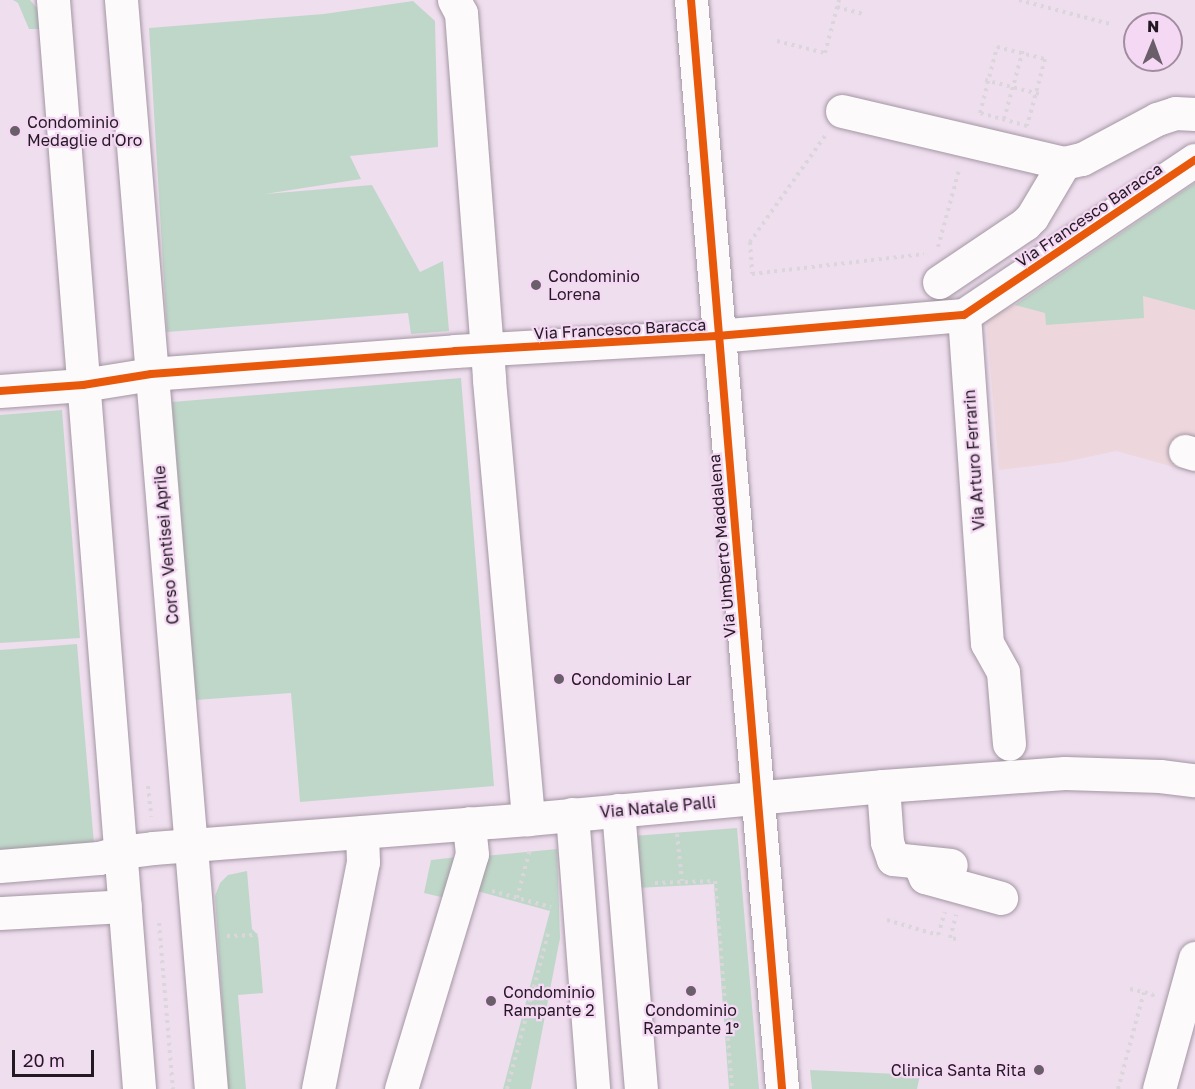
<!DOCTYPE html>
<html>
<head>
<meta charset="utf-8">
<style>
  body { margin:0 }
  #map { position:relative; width:1195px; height:1089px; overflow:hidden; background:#efdeee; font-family:"Golos Text",sans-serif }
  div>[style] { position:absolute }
  .education>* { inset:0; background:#eed7dc }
  .green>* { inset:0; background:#bfd7c9 }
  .path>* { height:4px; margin-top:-2px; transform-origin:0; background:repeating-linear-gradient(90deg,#dbd6db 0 3px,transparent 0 7.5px) }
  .roads { filter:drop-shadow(0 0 2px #a397a3) drop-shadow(0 0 2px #a397a3) }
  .minor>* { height:33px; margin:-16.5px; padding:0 16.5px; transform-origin:16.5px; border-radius:16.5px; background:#fdfafc }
  .cycleway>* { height:8px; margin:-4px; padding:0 4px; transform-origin:4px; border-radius:4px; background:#e8590c }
  .dots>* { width:16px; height:16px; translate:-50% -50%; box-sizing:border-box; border:3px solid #f5d8f4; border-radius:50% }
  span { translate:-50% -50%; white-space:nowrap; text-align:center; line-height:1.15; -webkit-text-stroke:4.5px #f5d8f4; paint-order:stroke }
  .poi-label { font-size:16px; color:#231923 }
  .left { translate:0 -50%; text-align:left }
  .right { translate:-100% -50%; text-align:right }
  .street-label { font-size:16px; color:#231923 }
  .north { position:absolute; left:1123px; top:12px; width:60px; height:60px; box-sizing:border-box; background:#f5d8f4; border:2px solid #a18ca0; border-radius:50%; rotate:1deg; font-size:16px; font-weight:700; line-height:24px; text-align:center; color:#231923 }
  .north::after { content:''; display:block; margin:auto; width:21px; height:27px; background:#6a5e6a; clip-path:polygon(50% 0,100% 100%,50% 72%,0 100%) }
  .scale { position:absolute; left:12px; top:1050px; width:82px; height:27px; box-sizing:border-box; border:3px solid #231923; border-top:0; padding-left:8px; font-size:18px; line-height:21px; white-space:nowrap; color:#231923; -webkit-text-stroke:4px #f5d8f4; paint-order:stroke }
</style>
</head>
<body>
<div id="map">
  <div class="education">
    <i style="clip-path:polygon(1195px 183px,1195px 473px,1116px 451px,1065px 462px,999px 470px,986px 318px,1015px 305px)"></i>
  </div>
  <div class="green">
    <i style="clip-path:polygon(13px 0,30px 0,37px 8px,40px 29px,29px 29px,18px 3px)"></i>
    <i style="clip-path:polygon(413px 1px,435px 21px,438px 147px,350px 156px,361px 179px,265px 194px,372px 185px,420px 272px,443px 261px,449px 331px,411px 334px,408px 313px,167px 332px,149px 28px,324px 14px)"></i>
    <i style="clip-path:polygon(1195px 183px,1195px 310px,1143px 296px,1144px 318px,1046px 325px,1045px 313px,1015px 305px)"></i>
    <i style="clip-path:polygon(461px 378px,494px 786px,300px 802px,291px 693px,196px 700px,172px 402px)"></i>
    <i style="clip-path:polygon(62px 410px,80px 638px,0 643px,0 415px)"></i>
    <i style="clip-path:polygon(77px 644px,94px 844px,0 852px,0 650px)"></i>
    <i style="clip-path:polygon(737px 828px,759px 1089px,729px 1089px,714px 884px,636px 888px,633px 836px)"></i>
    <i style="clip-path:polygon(557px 849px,560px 938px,531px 1089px,503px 1089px,550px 911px,477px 891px,485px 856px)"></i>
    <i style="clip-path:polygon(458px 857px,445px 898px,424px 893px,431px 860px)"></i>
    <i style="clip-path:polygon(247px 871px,252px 929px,258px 935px,263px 993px,238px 995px,246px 1089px,228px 1089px,215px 896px,220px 883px,228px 875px)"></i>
    <i style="clip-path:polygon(810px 1070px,920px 1075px,917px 1089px,812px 1089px)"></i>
  </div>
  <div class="path">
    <i style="left:1019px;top:0;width:94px;rotate:14.8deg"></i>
    <i style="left:837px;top:7px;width:30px;rotate:15deg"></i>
    <i style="left:777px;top:41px;width:49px;rotate:14deg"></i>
    <i style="left:825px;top:53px;width:55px;rotate:-75.2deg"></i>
    <i style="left:997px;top:47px;width:49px;rotate:14deg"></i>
    <i style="left:1045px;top:59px;width:69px;rotate:105deg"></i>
    <i style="left:1027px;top:126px;width:49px;rotate:-164.5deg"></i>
    <i style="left:980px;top:113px;width:68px;rotate:-75.6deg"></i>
    <i style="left:985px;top:80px;width:56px;rotate:14.5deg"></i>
    <i style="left:1004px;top:119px;width:72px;rotate:-74.6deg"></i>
    <i style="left:825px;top:136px;width:130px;rotate:125.3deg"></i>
    <i style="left:750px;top:242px;width:32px;rotate:86deg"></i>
    <i style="left:752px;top:274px;width:173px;rotate:-6.6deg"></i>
    <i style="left:938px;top:247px;width:80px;rotate:-74.7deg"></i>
    <i style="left:148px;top:786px;width:31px;rotate:84deg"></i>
    <i style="left:677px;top:834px;width:47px;rotate:83.9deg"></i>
    <i style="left:655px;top:883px;width:60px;rotate:-1.9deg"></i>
    <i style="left:715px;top:881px;width:209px;rotate:85.3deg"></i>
    <i style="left:492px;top:891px;width:61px;rotate:15.2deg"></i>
    <i style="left:517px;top:898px;width:51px;rotate:-75.1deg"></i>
    <i style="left:887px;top:920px;width:53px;rotate:16.4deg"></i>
    <i style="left:938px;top:935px;width:24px;rotate:-73deg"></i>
    <i style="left:159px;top:923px;width:167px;rotate:85.2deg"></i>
    <i style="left:227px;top:936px;width:31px;rotate:-2deg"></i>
    <i style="left:956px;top:939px;width:6px;rotate:-171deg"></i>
    <i style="left:950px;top:938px;width:24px;rotate:-75deg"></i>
    <i style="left:1130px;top:989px;width:23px;rotate:13deg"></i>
    <i style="left:1152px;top:994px;width:4px;rotate:56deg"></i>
    <i style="left:507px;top:1089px;width:164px;rotate:-75.2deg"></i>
    <i style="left:1118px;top:1089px;width:100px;rotate:-75deg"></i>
  </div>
  <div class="roads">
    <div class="minor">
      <i style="left:53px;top:0;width:1092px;rotate:85.48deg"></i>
      <i style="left:121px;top:0;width:1093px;rotate:85.28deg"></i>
      <i style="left:454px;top:0;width:15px;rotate:62deg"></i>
      <i style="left:461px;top:13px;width:368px;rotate:85.6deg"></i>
      <i style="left:489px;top:380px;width:441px;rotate:84.9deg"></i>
      <i style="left:691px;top:0;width:1093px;rotate:85.22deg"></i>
      <i style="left:842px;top:111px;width:228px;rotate:13.2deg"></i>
      <i style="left:1064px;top:163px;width:18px;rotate:-13deg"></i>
      <i style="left:1082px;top:159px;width:85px;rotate:-28.1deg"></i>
      <i style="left:1157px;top:119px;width:19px;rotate:-18deg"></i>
      <i style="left:1175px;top:113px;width:20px;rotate:3deg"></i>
      <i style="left:939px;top:282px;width:104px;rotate:-34deg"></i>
      <i style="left:1025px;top:224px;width:10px;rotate:-45deg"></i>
      <i style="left:1032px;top:217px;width:63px;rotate:-59.3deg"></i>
      <i style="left:964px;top:315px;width:329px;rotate:86deg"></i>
      <i style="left:987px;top:643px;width:33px;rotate:61deg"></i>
      <i style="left:1003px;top:672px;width:72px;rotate:85.2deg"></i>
      <i style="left:0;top:391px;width:83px;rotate:-4.1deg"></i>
      <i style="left:83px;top:385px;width:69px;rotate:-9.2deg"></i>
      <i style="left:151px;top:374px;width:305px;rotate:-4.3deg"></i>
      <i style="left:455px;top:351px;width:262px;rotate:-3.3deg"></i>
      <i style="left:717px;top:336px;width:248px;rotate:-4.9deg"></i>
      <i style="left:964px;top:315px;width:278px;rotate:-33.9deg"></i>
      <i style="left:1185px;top:451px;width:10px;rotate:17deg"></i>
      <i style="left:883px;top:786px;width:56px;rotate:85.9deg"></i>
      <i style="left:887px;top:842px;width:18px;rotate:71deg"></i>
      <i style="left:893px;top:859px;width:58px;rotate:5.9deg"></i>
      <i style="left:618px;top:810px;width:280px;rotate:85.3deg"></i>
      <i style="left:572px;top:814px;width:276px;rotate:85.6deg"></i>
      <i style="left:0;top:866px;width:99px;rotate:-4.6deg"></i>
      <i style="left:99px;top:858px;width:23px;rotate:-15deg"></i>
      <i style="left:121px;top:852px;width:32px;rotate:-7deg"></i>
      <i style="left:153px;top:848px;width:376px;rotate:-4.4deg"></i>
      <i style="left:528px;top:819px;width:357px;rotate:-5.3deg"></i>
      <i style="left:883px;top:786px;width:182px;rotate:-4.1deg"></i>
      <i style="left:1065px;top:773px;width:95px;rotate:1.8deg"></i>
      <i style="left:1160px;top:776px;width:35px;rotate:7deg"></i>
      <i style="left:921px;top:868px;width:10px;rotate:66deg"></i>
      <i style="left:925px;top:877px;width:79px;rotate:15.4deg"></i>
      <i style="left:0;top:913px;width:125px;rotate:-3.2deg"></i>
      <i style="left:318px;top:1089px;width:231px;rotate:-78.8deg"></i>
      <i style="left:363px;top:862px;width:30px;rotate:-92deg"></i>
      <i style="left:401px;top:1089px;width:245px;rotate:-73.2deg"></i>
      <i style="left:472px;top:854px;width:31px;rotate:-96deg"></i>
      <i style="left:1159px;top:1089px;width:136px;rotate:-74.6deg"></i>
    </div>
  </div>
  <div class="cycleway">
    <i style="left:691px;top:0;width:1093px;rotate:85.22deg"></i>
    <i style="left:0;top:391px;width:83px;rotate:-4.1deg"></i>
    <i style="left:83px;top:385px;width:69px;rotate:-9.2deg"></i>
    <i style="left:151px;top:374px;width:305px;rotate:-4.3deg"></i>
    <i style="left:455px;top:351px;width:262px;rotate:-3.3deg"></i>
    <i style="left:717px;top:336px;width:248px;rotate:-4.9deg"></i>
    <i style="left:964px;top:315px;width:278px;rotate:-33.9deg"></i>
  </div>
  <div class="dots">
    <i style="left:15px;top:131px;background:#6a5e6a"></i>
    <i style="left:536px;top:285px;background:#6a5e6a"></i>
    <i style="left:559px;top:679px;background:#6a5e6a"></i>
    <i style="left:691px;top:991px;background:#6a5e6a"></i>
    <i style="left:491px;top:1001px;background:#6a5e6a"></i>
    <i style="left:1039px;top:1070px;background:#6a5e6a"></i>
  </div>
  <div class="poi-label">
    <span class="left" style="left:27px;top:131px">Condominio<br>Medaglie d'Oro</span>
    <span class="left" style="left:548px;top:285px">Condominio<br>Lorena</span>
    <span class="left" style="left:571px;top:679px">Condominio Lar</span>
    <span class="left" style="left:503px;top:1001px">Condominio<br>Rampante 2</span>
    <span style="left:691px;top:1019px">Condominio<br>Rampante 1º</span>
    <span class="right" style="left:1026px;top:1070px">Clinica Santa Rita</span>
  </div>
  <div class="street-label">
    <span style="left:1089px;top:215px;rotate:-34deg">Via Francesco Baracca</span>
    <span style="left:620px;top:329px;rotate:-3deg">Via Francesco Baracca</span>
    <span style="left:974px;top:460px;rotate:-94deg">Via Arturo Ferrarin</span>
    <span style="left:166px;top:545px;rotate:-95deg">Corso Ventisei Aprile</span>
    <span style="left:722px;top:546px;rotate:-95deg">Via Umberto Maddalena</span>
    <span style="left:658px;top:807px;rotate:-5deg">Via Natale Palli</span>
  </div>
  <div class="north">N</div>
  <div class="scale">20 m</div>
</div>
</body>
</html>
